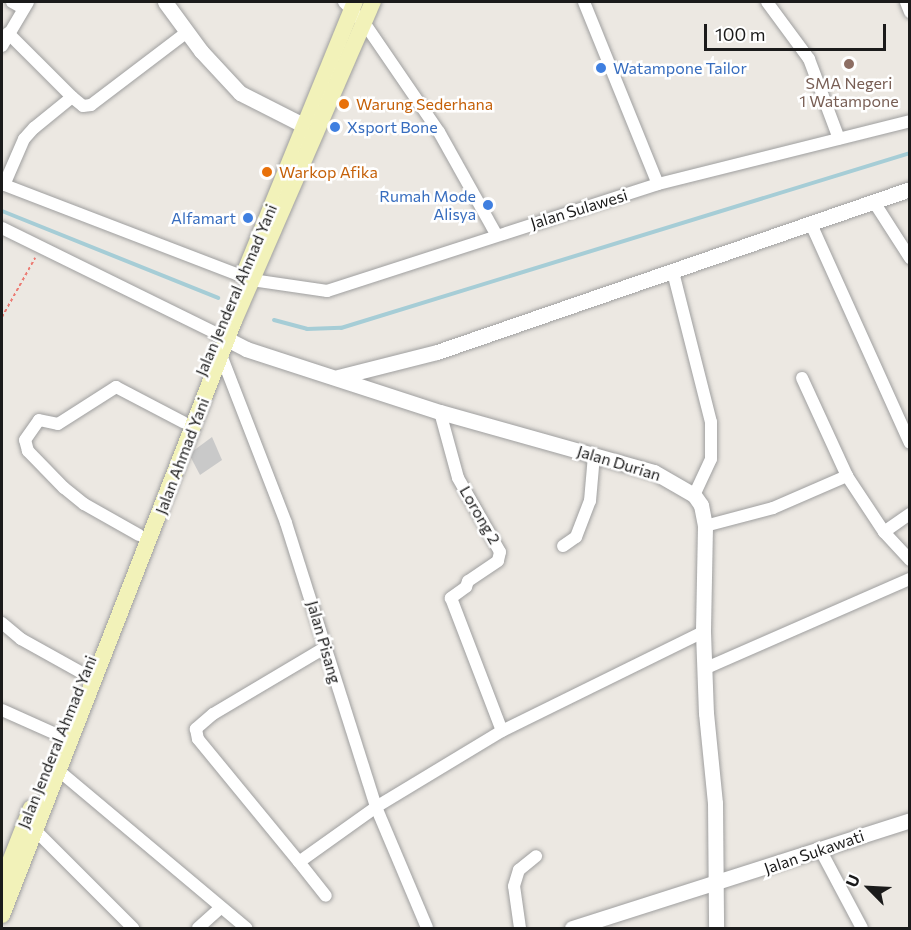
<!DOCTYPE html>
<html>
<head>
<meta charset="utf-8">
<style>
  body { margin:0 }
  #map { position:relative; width:911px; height:930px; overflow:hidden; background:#ece8e2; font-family:Commissioner,sans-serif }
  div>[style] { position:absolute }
  .religious>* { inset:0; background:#c9c9c9 }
  .stream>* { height:4px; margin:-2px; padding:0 2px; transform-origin:2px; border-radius:2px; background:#a6cdd6 }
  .path>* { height:2px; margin-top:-1px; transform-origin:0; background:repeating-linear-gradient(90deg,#ec7b73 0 3px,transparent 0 6px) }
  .roads { filter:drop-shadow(0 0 2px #9f9f9f) drop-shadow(0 0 2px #9f9f9f) }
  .minor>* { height:12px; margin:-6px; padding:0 6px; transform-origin:6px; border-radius:6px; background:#fff }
  .tertiary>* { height:15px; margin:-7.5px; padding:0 7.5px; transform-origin:7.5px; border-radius:7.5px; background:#fff }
  .secondary>* { height:16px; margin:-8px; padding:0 8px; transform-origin:8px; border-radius:8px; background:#f2f2b9 }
  .dots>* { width:16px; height:16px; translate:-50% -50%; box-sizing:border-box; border:3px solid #fff; border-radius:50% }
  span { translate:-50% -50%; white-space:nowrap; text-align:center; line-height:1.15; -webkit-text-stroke:5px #fff; paint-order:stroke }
  .shop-label { font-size:16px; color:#366cbe }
  .left { translate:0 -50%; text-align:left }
  .right { translate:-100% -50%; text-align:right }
  .education-label { font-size:16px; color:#785e54 }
  .food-label { font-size:16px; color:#c56008 }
  .street-label { font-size:16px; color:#1b1b1b }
  .frame { position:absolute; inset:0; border:3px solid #1b1b1b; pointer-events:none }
  .north { position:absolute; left:839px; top:858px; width:60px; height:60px; -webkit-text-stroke:4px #fff; paint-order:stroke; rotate:294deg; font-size:16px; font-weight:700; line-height:24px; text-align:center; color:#1b1b1b }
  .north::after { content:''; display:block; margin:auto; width:21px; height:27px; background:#1b1b1b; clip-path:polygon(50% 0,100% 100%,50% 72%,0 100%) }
  .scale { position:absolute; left:704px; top:24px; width:182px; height:27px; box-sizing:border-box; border:3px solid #1b1b1b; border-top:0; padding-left:8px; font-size:18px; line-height:21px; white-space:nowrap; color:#1b1b1b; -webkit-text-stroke:4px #fff; paint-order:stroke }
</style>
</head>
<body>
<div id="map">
  <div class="religious">
    <i style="clip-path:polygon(212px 437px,222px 460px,200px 475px,189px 454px)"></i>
  </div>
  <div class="stream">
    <i style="left:2px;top:211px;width:233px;rotate:21.9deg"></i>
    <i style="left:274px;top:320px;width:34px;rotate:15deg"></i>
    <i style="left:307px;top:329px;width:34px;rotate:-2deg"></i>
    <i style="left:341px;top:328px;width:595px;rotate:-17.1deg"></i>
  </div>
  <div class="path">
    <i style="left:2px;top:317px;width:68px;rotate:-60.8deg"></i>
  </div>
  <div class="roads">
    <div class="minor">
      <i style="left:12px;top:2px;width:13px;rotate:29deg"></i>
      <i style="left:344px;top:2px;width:30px;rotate:46deg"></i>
      <i style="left:365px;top:24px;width:131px;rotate:55.6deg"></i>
      <i style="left:439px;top:132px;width:117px;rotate:60.8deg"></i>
      <i style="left:584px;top:2px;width:196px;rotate:67.9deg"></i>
      <i style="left:767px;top:2px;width:71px;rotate:53.6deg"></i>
      <i style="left:809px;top:59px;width:85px;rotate:69.4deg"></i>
      <i style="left:906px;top:2px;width:11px;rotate:68deg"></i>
      <i style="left:8px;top:33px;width:91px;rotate:45deg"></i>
      <i style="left:2px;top:46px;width:51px;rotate:-59.4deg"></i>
      <i style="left:2px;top:184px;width:268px;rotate:21deg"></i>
      <i style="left:252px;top:280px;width:76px;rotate:8.3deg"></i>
      <i style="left:327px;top:291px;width:348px;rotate:-17.9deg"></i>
      <i style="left:658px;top:184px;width:260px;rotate:-14deg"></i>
      <i style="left:4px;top:185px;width:50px;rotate:-66.5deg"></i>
      <i style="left:24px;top:139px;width:15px;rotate:-48deg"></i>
      <i style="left:34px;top:128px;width:49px;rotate:-39.2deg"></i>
      <i style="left:72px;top:97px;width:14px;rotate:39deg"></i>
      <i style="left:83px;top:106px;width:8px;rotate:-7deg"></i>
      <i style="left:91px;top:105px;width:119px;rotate:-37.2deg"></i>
      <i style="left:874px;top:202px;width:67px;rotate:57.3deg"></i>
      <i style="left:811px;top:224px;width:240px;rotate:65.7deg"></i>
      <i style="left:2px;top:228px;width:240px;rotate:26.2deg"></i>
      <i style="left:673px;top:272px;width:155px;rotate:75.8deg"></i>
      <i style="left:711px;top:422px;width:37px;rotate:90deg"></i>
      <i style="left:711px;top:459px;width:40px;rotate:115deg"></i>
      <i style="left:221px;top:355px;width:180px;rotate:68.8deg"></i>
      <i style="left:286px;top:523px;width:298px;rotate:72.4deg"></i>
      <i style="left:376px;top:807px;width:131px;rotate:67.1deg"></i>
      <i style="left:802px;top:378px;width:108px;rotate:65.3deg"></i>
      <i style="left:847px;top:476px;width:67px;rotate:56.5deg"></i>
      <i style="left:884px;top:532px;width:38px;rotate:47deg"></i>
      <i style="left:440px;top:412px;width:68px;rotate:74.7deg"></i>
      <i style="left:458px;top:478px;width:85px;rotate:60.4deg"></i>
      <i style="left:500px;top:552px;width:9px;rotate:103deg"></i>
      <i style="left:498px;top:561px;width:36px;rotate:146deg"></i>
      <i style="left:468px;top:581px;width:6px;rotate:108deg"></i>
      <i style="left:466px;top:587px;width:19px;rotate:144deg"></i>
      <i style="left:451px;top:598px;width:142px;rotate:69deg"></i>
      <i style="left:705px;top:526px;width:70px;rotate:-14.8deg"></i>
      <i style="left:773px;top:508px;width:81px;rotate:-23.4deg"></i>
      <i style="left:884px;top:532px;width:32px;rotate:-35deg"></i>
      <i style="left:139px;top:535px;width:63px;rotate:-150.6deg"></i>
      <i style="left:84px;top:504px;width:26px;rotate:-141deg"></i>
      <i style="left:64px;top:488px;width:52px;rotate:-134.2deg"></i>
      <i style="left:28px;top:451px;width:11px;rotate:-105deg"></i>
      <i style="left:25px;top:440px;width:24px;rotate:-55deg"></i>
      <i style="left:39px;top:420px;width:19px;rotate:12deg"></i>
      <i style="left:58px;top:424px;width:69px;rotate:-32.5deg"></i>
      <i style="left:116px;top:387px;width:76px;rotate:27.6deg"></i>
      <i style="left:563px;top:546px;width:16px;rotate:-35deg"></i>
      <i style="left:576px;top:537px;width:39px;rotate:-69deg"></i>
      <i style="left:590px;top:501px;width:46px;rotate:-85deg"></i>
      <i style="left:2px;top:623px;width:25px;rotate:40deg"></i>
      <i style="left:21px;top:639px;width:72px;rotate:29.1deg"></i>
      <i style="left:326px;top:647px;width:131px;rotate:149.3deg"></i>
      <i style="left:213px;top:714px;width:23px;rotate:139deg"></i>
      <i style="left:196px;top:729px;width:10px;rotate:79deg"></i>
      <i style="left:198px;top:739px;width:159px;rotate:50.6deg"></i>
      <i style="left:299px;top:862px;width:95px;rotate:-35.5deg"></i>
      <i style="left:376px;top:807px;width:147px;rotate:-31.1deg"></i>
      <i style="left:502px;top:731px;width:224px;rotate:-26.2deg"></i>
      <i style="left:706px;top:668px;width:223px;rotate:-23.6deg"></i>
      <i style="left:2px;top:710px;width:64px;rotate:24.1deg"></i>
      <i style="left:58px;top:770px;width:246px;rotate:40deg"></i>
      <i style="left:35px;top:830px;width:139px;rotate:45deg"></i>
      <i style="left:821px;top:851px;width:87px;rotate:62deg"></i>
      <i style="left:299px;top:862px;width:43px;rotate:51.5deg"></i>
      <i style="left:198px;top:928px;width:30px;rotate:-42deg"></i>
      <i style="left:520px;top:928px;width:42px;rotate:-98.1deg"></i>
      <i style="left:514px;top:886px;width:17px;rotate:-73deg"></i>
      <i style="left:519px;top:870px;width:22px;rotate:-39deg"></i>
    </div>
    <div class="tertiary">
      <i style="left:165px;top:2px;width:61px;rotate:53.7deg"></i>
      <i style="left:201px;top:51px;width:57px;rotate:47.1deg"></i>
      <i style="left:240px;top:93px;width:73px;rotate:26.9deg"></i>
      <i style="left:217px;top:334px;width:33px;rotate:27deg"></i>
      <i style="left:246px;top:349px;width:204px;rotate:18deg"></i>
      <i style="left:440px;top:412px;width:222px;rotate:15.7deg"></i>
      <i style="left:654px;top:472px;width:46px;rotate:29.9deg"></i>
      <i style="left:694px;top:495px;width:12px;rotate:55deg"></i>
      <i style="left:701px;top:505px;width:21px;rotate:79deg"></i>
      <i style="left:705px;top:526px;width:106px;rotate:91.1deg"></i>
      <i style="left:703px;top:632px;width:81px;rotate:87.9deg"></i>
      <i style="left:706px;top:713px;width:90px;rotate:84.3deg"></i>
      <i style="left:715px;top:803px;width:125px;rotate:89.5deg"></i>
      <i style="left:338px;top:377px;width:102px;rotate:-14.2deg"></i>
      <i style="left:437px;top:352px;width:500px;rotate:-19.01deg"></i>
      <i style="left:572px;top:928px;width:355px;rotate:-17.7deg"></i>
    </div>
    <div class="secondary">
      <i style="left:245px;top:271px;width:291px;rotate:-67.8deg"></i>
      <i style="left:2px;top:882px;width:79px;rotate:-68.6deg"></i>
      <i style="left:2px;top:915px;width:638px;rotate:-68.67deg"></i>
      <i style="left:234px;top:321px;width:348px;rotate:-66.5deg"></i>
    </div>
  </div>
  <div class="dots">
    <i style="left:849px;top:64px;background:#8d6e63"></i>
    <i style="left:601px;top:68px;background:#3f7fe0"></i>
    <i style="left:344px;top:104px;background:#e8710a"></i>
    <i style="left:335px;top:127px;background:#3f7fe0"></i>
    <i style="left:267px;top:172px;background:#e8710a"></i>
    <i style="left:488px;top:205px;background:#3f7fe0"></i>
    <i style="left:248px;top:218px;background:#3f7fe0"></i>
  </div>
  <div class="shop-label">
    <span class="left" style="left:613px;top:68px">Watampone Tailor</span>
    <span class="left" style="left:347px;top:127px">Xsport Bone</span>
    <span class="right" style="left:476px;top:205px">Rumah Mode<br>Alisya</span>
    <span class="right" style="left:236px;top:218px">Alfamart</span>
  </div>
  <div class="education-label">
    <span style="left:849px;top:92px">SMA Negeri<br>1 Watampone</span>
  </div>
  <div class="food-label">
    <span class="left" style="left:356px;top:104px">Warung Sederhana</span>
    <span class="left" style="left:279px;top:172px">Warkop Afika</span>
  </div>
  <div class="street-label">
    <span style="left:579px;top:209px;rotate:-17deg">Jalan Sulawesi</span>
    <span style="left:236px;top:290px;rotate:-67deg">Jalan Jenderal Ahmad Yani</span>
    <span style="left:182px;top:456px;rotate:-69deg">Jalan Ahmad Yani</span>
    <span style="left:619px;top:463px;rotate:17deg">Jalan Durian</span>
    <span style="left:480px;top:515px;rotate:60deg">Lorong 2</span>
    <span style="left:324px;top:642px;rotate:74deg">Jalan Pisang</span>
    <span style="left:57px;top:742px;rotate:-68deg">Jalan Jenderal Ahmad Yani</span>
    <span style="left:814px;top:852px;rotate:-19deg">Jalan Sukawati</span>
  </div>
  <div class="frame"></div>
  <div class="north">U</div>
  <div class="scale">100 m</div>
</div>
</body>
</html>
